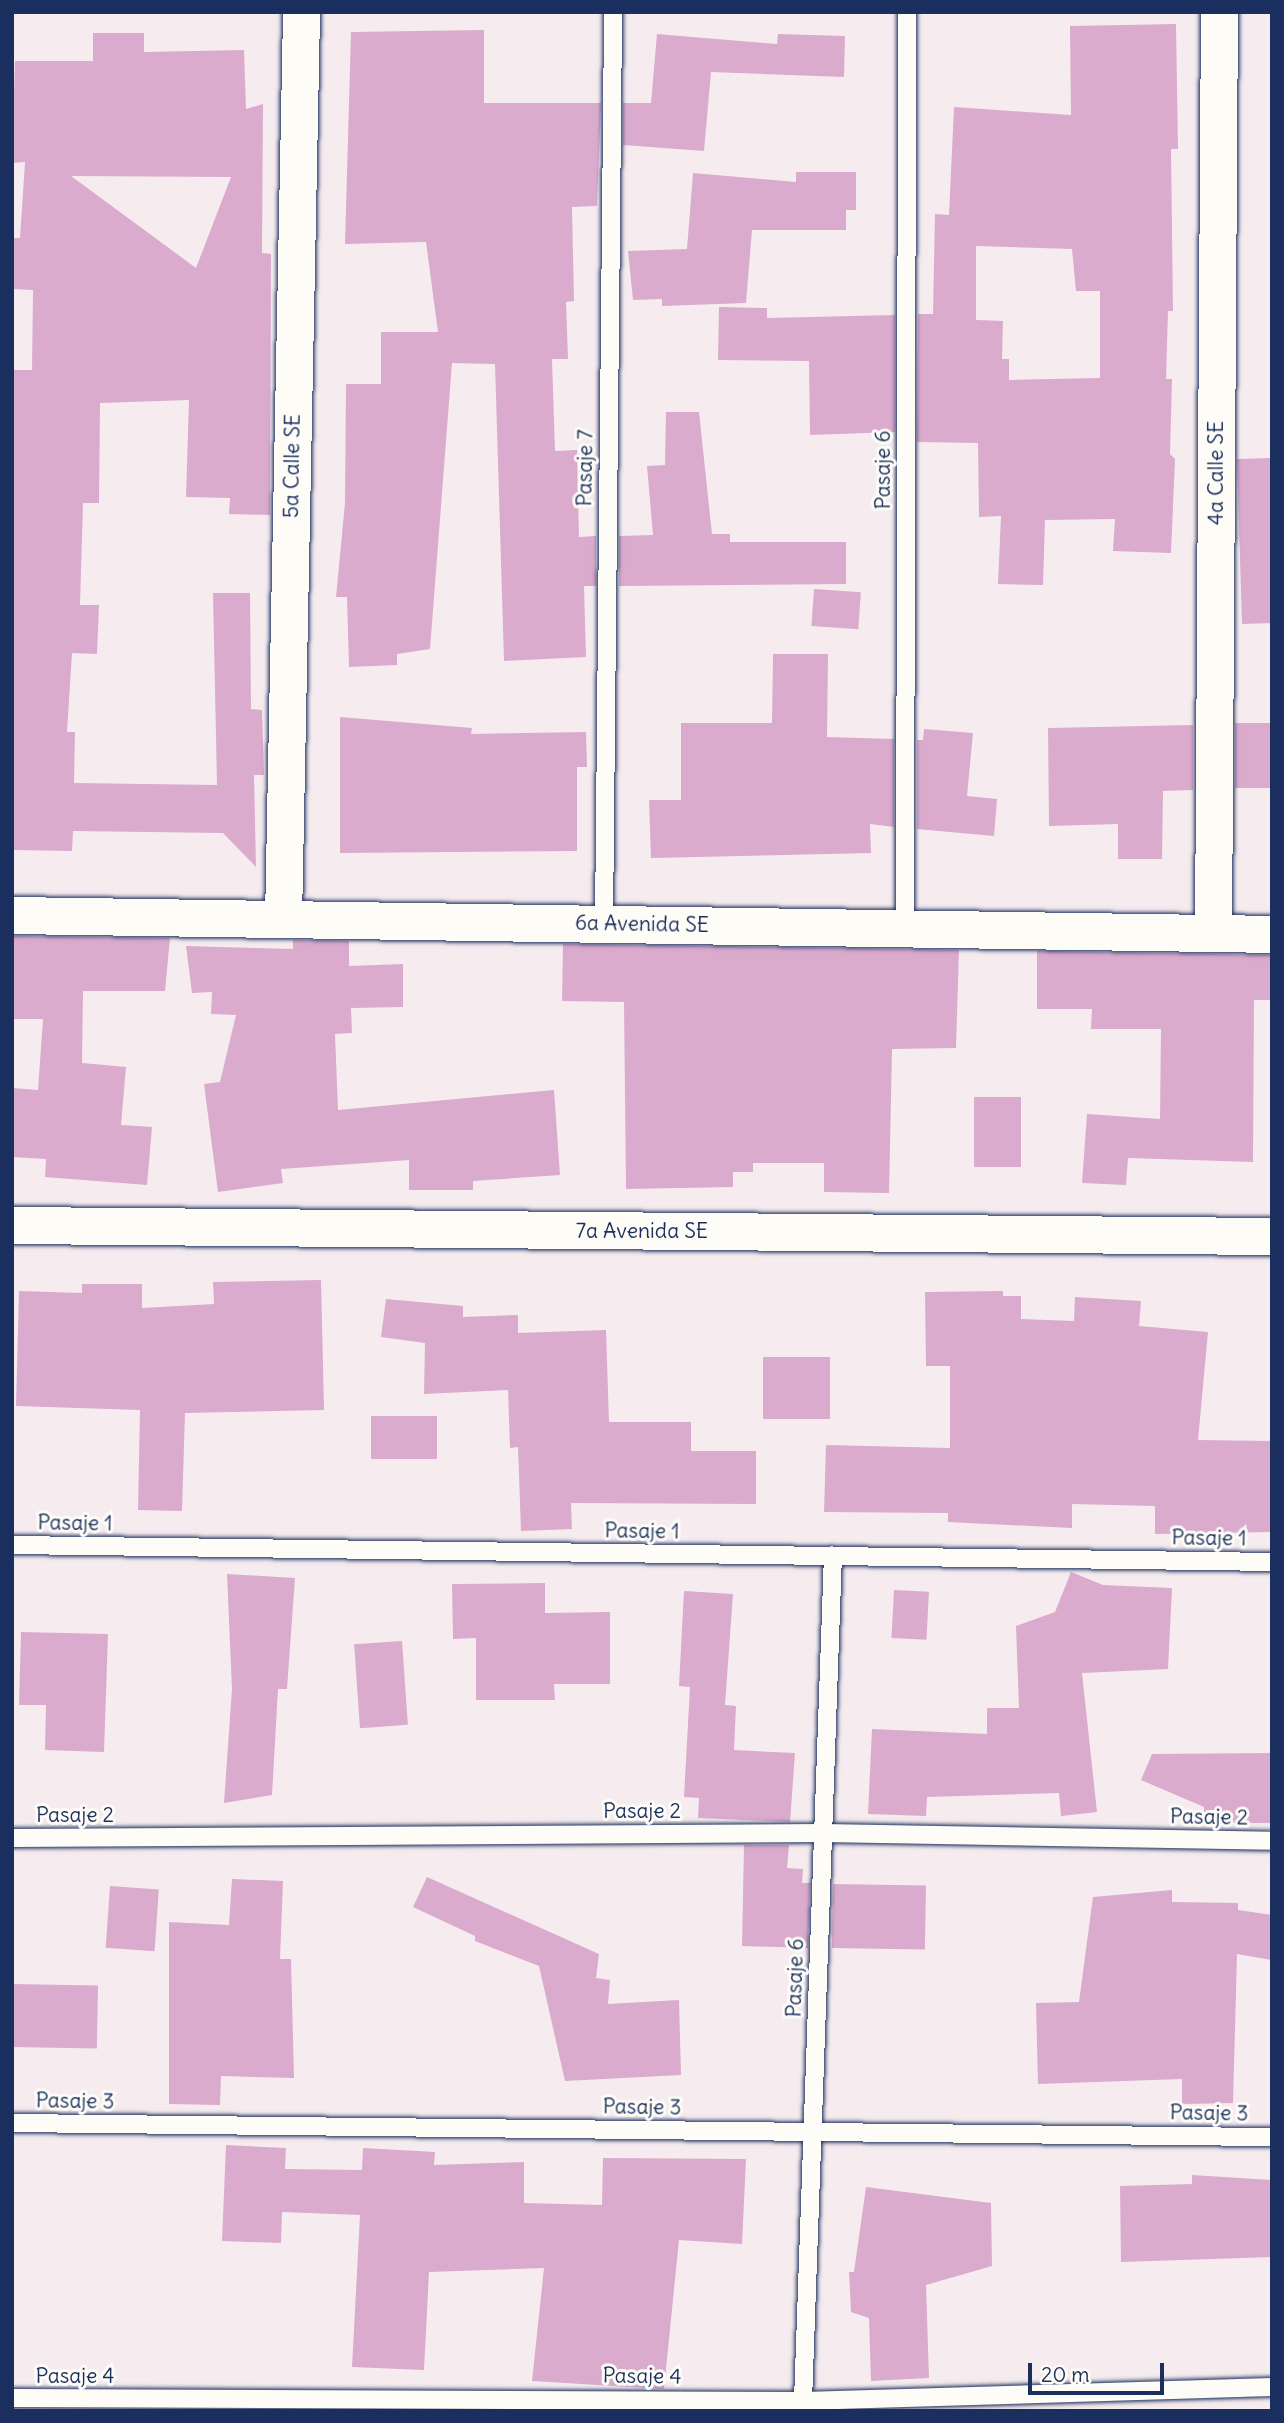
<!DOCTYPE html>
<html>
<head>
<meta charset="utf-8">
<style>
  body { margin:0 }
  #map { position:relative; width:1284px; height:2423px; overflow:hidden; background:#f6ecef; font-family:Delius,sans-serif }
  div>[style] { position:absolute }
  .building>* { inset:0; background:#daabcd; transform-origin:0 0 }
  .roads { filter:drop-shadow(0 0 2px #1b2f5e) drop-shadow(0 0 2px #1b2f5e) }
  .lane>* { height:18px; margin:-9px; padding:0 9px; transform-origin:9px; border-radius:9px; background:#fdfcf7 }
  .street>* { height:37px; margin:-18.5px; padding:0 18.5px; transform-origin:18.5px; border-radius:18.5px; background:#fdfcf7 }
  span { translate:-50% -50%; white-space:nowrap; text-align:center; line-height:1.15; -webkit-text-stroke:6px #fdfcf7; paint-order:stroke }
  .street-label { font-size:21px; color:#1b2f5e }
  .frame { position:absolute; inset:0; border:14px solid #1b2f5e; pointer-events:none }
  .scale { position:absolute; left:1028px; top:2363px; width:136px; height:32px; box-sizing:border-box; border:4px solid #1b2f5e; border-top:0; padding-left:9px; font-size:21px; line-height:24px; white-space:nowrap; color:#1b2f5e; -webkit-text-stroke:5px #fdfcf7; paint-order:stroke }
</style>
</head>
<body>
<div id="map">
  <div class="building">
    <i style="clip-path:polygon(evenodd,1176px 24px,1178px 149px,1171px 149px,1173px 311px,1168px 311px,1166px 379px,1172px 379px,1170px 454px,1175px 459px,1171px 553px,1113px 551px,1115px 519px,1045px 520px,1043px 585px,998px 584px,1001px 516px,979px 517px,978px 443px,917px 442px,918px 314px,933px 314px,935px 214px,949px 215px,954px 107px,1071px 115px,1070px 26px,1176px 24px,976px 246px,1072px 249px,1076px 291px,1100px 291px,1100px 378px,1009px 380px,1009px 359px,1002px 359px,1003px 321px,976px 320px,976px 246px)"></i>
    <i style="clip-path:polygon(484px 30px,484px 103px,601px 103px,597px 206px,572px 207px,574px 301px,566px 302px,568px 359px,552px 359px,555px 451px,577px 450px,579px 537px,596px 536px,596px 586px,584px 586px,586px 657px,504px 661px,495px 364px,452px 363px,430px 649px,397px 654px,397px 665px,349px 667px,347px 597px,336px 597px,345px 503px,346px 384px,381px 384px,381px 332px,438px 332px,426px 242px,345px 244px,351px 32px)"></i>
    <i style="clip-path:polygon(evenodd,93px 33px,144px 33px,144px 52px,244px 50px,246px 109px,263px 104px,262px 253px,271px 254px,270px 502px,270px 515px,229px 514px,230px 498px,186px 497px,189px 400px,100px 403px,99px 503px,83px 503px,80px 605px,99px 605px,97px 654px,72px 653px,67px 732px,75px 732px,74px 783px,217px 785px,213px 593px,250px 593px,251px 709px,262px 710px,264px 775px,254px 775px,256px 867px,223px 833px,73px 831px,72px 851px,12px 850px,12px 370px,32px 370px,33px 290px,12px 289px,12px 238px,20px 238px,25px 162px,12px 163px,15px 61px,93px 61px,93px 33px,71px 176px,231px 177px,196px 268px,71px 176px)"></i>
    <i style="clip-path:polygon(657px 34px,777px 44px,778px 34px,845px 36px,844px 77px,711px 72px,704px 151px,623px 145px,623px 103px,651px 103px)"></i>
    <i style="clip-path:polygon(796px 172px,856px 172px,856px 210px,846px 210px,846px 230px,752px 230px,746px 303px,662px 306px,662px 299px,633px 300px,628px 251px,687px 249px,693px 173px,796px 182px)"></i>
    <i style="clip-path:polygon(719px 307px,767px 308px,767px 318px,895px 315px,895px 432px,810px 435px,809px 361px,718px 360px)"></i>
    <i style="clip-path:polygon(666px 412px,699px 412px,712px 534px,730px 534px,730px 542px,846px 542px,846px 584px,619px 586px,619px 536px,653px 535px,647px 466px,665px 465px)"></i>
    <i style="clip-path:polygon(1272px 458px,1272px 623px,1242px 624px,1237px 459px)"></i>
    <i style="left:814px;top:589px;width:47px;height:37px;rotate:4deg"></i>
    <i style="clip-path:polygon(773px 654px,828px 654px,827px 737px,894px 739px,894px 827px,870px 824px,871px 853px,651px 858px,649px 800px,681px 800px,681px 723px,772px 723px)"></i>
    <i style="clip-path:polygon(340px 717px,472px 728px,471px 734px,586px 732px,587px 767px,577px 767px,577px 851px,340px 853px)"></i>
    <i style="left:1272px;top:723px;width:65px;height:37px;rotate:90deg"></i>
    <i style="clip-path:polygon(1193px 725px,1193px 790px,1163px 791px,1162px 859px,1118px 859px,1118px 824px,1049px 826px,1048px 728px)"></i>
    <i style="clip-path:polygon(924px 729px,973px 733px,967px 796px,997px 799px,994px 836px,917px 829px,917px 740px,923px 740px)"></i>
    <i style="clip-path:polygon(14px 936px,170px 938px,165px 991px,83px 991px,82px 1063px,126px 1067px,121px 1125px,152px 1127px,147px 1185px,45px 1177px,46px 1159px,12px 1157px,12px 1088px,38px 1090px,43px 1019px,13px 1019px)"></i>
    <i style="clip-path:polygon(293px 940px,349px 941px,349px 966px,403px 964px,403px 1007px,351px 1008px,352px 1033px,335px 1034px,338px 1110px,554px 1090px,560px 1175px,473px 1181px,473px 1190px,409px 1190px,409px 1160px,281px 1169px,283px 1183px,218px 1192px,204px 1084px,220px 1082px,236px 1015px,211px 1014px,212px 992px,192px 993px,186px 946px,293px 949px)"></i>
    <i style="clip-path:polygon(563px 944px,959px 950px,956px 1048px,892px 1049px,889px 1193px,824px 1192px,824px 1163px,753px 1163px,753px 1172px,733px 1172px,733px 1187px,626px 1189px,624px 1002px,562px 1001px)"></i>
    <i style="clip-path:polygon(1037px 951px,1272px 955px,1272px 1000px,1254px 1000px,1253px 1162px,1128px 1158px,1126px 1185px,1082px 1183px,1087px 1114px,1160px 1119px,1161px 1029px,1091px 1029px,1092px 1009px,1037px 1009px)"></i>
    <i style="left:1021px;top:1097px;width:70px;height:47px;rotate:90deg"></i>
    <i style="clip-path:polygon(321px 1280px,324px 1410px,185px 1413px,182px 1511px,138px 1510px,140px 1410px,16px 1406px,19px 1291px,82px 1293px,82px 1284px,142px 1284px,142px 1308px,214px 1304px,213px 1282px)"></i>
    <i style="clip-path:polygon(1003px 1291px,1003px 1296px,1021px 1296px,1021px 1319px,1074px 1321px,1075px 1297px,1141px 1301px,1139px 1326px,1208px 1332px,1198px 1440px,1272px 1441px,1272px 1532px,1155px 1534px,1155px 1506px,1072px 1504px,1072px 1528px,948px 1522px,948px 1513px,824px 1512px,826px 1445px,950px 1448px,950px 1366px,926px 1366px,925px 1292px)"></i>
    <i style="clip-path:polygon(386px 1299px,463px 1306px,463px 1317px,518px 1315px,518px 1333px,606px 1330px,609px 1422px,691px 1422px,691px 1451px,756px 1451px,756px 1504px,571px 1503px,572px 1529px,521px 1531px,518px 1447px,510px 1448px,508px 1390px,424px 1394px,425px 1343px,381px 1337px)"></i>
    <i style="left:763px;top:1357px;width:67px;height:62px"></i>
    <i style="left:437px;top:1416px;width:43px;height:66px;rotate:90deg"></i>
    <i style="clip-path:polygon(1071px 1572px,1103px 1585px,1172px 1588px,1168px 1669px,1082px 1673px,1097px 1812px,1061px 1816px,1059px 1793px,927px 1797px,926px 1816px,868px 1814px,872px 1729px,987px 1734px,987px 1708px,1019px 1708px,1016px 1626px,1055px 1612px)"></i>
    <i style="clip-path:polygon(227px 1574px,295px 1578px,287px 1689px,278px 1689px,272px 1795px,224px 1803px,232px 1689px)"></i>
    <i style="clip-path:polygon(545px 1583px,545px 1613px,610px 1612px,610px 1684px,554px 1684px,555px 1700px,476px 1700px,476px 1638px,453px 1639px,452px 1584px)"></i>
    <i style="left:894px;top:1590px;width:35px;height:48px;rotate:3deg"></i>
    <i style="clip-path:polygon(684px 1591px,733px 1594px,725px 1705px,736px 1706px,734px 1750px,795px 1753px,790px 1822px,698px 1818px,699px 1798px,684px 1797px,690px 1687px,679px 1686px)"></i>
    <i style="clip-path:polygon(21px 1632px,108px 1634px,104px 1752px,45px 1750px,46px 1705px,19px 1705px)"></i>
    <i style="left:402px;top:1641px;width:84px;height:48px;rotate:86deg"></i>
    <i style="clip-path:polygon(1272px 1753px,1272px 1823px,1204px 1823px,1204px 1807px,1141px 1780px,1152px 1754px)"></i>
    <i style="clip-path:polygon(744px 1845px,789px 1845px,787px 1868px,803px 1869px,802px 1883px,810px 1883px,808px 1948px,742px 1946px)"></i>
    <i style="clip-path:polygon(427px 1877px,599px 1954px,596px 1978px,610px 1980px,608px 2004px,679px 2000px,681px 2075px,565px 2081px,539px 1966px,475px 1941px,475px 1936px,413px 1907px)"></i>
    <i style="clip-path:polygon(232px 1879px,283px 1881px,280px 1959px,291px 1959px,294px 2078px,221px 2076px,220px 2105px,169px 2104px,169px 1922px,229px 1925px)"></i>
    <i style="left:833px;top:1884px;width:93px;height:64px;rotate:1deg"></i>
    <i style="left:110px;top:1886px;width:49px;height:62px;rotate:4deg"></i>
    <i style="clip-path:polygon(1172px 1890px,1172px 1902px,1238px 1903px,1238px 1910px,1272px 1915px,1272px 1960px,1237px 1954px,1233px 2103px,1182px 2104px,1182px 2079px,1038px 2084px,1036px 2003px,1079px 2002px,1093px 1897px)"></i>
    <i style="left:12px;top:1984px;width:86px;height:63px;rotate:1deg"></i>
    <i style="clip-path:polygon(226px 2145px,286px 2148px,285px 2169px,362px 2170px,363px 2148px,435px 2152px,434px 2165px,524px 2162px,524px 2203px,602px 2205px,603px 2158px,746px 2159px,742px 2244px,679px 2240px,664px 2389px,532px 2381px,544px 2268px,429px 2272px,424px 2370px,352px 2367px,360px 2215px,282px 2212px,281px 2243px,222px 2241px)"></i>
    <i style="clip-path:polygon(1192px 2175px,1272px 2180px,1272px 2257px,1121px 2262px,1120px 2186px,1192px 2184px)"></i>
    <i style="clip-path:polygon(866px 2187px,991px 2203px,992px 2266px,926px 2285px,929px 2378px,871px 2381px,869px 2318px,851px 2312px,849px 2272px,854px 2272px)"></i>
  </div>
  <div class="roads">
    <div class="lane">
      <i style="left:604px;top:924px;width:912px;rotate:-89.43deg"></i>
      <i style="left:905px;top:928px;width:916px;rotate:-89.87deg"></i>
      <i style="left:12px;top:1545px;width:1260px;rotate:0.77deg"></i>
      <i style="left:12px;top:1838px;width:811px;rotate:-0.35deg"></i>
      <i style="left:823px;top:1833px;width:449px;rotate:1deg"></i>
      <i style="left:12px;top:2123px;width:1260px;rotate:0.64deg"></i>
      <i style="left:12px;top:2398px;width:791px;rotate:0.22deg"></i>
      <i style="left:803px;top:2401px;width:469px;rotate:-1.7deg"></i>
      <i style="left:803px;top:2401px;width:846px;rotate:-87.97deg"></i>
    </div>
    <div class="street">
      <i style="left:12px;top:915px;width:1260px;rotate:0.86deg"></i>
      <i style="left:283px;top:919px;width:907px;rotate:-88.86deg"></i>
      <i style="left:1213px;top:933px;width:921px;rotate:-89.63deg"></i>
      <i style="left:12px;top:1225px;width:1260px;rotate:0.5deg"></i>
    </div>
  </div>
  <div class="street-label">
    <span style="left:292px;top:466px;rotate:-89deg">5a Calle SE</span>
    <span style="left:585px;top:468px;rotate:-89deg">Pasaje 7</span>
    <span style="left:883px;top:470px;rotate:-90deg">Pasaje 6</span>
    <span style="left:1216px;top:473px;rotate:-90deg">4a Calle SE</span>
    <span style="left:642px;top:924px;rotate:1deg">6a Avenida SE</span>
    <span style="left:642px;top:1231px">7a Avenida SE</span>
    <span style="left:75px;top:1523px;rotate:1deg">Pasaje 1</span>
    <span style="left:642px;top:1531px;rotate:1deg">Pasaje 1</span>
    <span style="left:1209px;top:1538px;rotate:1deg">Pasaje 1</span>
    <span style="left:642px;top:1811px">Pasaje 2</span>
    <span style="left:75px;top:1815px">Pasaje 2</span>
    <span style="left:1209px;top:1817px;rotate:1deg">Pasaje 2</span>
    <span style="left:795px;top:1978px;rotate:-88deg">Pasaje 6</span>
    <span style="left:75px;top:2101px;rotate:1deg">Pasaje 3</span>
    <span style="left:642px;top:2107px;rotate:1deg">Pasaje 3</span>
    <span style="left:1209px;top:2113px;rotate:1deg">Pasaje 3</span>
    <span style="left:75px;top:2376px">Pasaje 4</span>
    <span style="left:642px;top:2376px;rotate:1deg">Pasaje 4</span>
  </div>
  <div class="frame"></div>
  <div class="scale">20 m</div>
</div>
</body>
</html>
